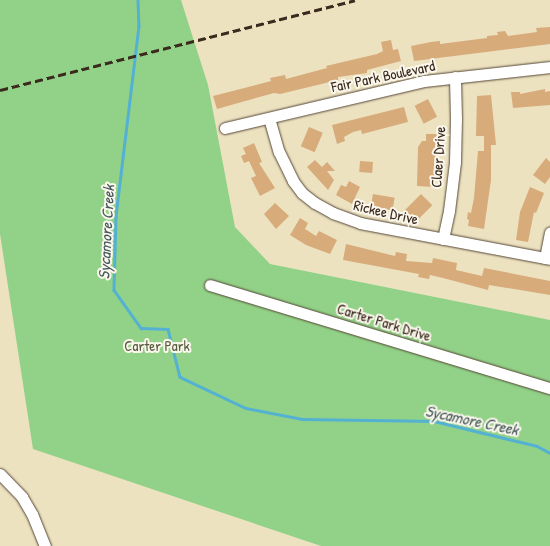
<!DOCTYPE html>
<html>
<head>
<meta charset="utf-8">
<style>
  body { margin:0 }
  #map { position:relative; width:550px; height:546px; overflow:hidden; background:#ece2c0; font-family:"Patrick Hand",sans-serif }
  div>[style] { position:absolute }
  .green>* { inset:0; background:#92d288 }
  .stream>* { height:2.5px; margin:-1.25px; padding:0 1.25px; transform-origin:1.25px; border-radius:1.25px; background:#54b1d2 }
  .building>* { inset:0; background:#d7ab7a; transform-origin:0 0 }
  .roads { filter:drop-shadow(0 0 1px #564636) drop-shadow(0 0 1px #564636) }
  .minor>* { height:11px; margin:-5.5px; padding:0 5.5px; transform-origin:5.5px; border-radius:5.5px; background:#fff }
  .rail>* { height:2.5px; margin-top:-1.25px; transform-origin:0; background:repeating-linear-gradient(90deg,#3b2a1e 0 8px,transparent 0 12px) }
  span { translate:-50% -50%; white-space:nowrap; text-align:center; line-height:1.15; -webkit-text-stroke:4px #fbf7ec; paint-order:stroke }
  .street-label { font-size:15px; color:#3b2a1e }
  .park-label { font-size:15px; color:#555c3e }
  .water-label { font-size:16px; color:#44595d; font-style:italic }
</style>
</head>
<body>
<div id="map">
  <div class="green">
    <i style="clip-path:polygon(0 0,181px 0,208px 85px,235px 227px,270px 264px,550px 320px,550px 546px,321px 546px,33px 449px,0 234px)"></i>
  </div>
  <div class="stream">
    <i style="left:138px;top:0;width:26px;rotate:88deg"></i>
    <i style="left:139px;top:26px;width:192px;rotate:96.9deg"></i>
    <i style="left:116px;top:217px;width:73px;rotate:91.6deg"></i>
    <i style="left:114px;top:290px;width:47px;rotate:54.6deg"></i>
    <i style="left:141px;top:328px;width:27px;rotate:2deg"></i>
    <i style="left:168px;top:329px;width:49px;rotate:76deg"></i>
    <i style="left:180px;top:377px;width:73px;rotate:25.2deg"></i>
    <i style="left:246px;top:408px;width:57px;rotate:11.1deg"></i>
    <i style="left:302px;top:419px;width:132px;rotate:0.9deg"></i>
    <i style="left:434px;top:421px;width:106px;rotate:13.6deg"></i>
    <i style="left:537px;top:446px;width:15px;rotate:28deg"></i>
  </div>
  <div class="building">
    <i style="clip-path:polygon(550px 27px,550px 44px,414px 61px,411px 46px,431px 42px,440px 41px,440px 44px,487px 38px,487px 36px,498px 35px,497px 32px,505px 31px,508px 36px,537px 32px,536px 28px)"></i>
    <i style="clip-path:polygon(391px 40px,393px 50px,398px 49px,401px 61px,367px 70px,367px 73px,338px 77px,338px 80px,280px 94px,274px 93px,217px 109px,213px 96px,271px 81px,270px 78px,285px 75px,286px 79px,327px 68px,326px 66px,377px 54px,383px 51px,381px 42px)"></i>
    <i style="clip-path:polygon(545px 89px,545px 92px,550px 91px,550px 105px,513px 108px,511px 92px,520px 92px,520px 94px)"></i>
    <i style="clip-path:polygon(491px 95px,496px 145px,491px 145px,491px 180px,484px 229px,468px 226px,469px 220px,467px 219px,468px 212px,471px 213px,474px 198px,478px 151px,484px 151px,484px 136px,476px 136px,477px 96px)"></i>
    <i style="left:428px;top:99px;width:20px;height:15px;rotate:63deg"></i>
    <i style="clip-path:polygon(404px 107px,408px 122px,362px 134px,361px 130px,353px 132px,344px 137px,345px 141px,337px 144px,332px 125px)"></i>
    <i style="left:309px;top:127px;width:15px;height:21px;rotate:23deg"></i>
    <i style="clip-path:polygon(426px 134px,437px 134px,434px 187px,417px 186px,418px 147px,422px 141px,426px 141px)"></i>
    <i style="clip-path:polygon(254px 143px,262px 162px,259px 163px,275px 188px,260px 196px,251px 178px,256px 176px,249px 161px,244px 163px,241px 156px,246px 154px,243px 148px)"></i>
    <i style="clip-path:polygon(546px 158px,550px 162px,550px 177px,545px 184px,533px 175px)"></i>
    <i style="clip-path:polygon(315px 160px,322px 167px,327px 162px,335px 171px,327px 171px,334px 180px,328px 190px,307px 167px)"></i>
    <i style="left:360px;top:161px;width:13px;height:11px;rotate:4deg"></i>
    <i style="clip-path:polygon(349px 181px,360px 187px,352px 204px,336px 195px,341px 185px,346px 187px)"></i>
    <i style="clip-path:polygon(530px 187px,544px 193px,536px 213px,534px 212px,528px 242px,516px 240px,520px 212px)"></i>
    <i style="left:373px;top:194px;width:22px;height:13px;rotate:10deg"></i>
    <i style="left:421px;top:194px;width:16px;height:23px;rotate:45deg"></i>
    <i style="clip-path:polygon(275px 203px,289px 216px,276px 229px,264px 214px)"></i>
    <i style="clip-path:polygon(300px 218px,308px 223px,305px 229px,316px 236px,319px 231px,337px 240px,330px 254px,306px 245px,290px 235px)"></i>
    <i style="clip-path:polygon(346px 244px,395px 256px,396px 252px,407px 254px,406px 261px,432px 263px,433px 258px,457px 263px,456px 270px,482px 276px,484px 268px,550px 281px,550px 295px,489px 285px,488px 290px,443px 278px,430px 275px,429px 279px,418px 277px,419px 274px,343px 260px)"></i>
  </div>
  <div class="roads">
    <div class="minor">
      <i style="left:269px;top:118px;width:35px;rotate:74deg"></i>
      <i style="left:279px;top:152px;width:32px;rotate:64deg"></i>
      <i style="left:293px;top:181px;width:15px;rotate:53deg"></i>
      <i style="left:302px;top:193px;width:16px;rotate:38deg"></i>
      <i style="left:315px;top:203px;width:21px;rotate:29deg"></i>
      <i style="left:333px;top:213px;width:29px;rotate:20deg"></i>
      <i style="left:360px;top:223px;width:193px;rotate:10.7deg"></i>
      <i style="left:225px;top:128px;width:204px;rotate:-13.3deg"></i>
      <i style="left:424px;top:81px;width:127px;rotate:-6.3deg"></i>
      <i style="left:443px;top:239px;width:29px;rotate:-78deg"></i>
      <i style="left:449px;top:211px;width:49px;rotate:-83deg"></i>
      <i style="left:455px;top:162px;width:43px;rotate:-88.7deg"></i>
      <i style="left:456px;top:119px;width:42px;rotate:-91.4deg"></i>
      <i style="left:545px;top:258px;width:26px;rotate:-79deg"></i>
      <i style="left:210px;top:285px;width:355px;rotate:16.9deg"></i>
      <i style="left:0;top:474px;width:32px;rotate:46deg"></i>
      <i style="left:22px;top:497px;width:20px;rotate:60deg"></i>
      <i style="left:32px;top:514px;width:35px;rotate:68deg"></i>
    </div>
  </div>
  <div class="rail">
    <i style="left:0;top:90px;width:366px;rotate:-14.2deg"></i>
  </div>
  <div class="street-label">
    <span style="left:383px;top:76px;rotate:-12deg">Fair Park Boulevard</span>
    <span style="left:438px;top:157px;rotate:-86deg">Claer Drive</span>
    <span style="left:386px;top:212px;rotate:13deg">Rickee Drive</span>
    <span style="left:384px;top:322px;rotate:17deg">Carter Park Drive</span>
  </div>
  <div class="park-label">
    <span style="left:157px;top:346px">Carter Park</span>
  </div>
  <div class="water-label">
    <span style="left:106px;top:232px;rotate:-87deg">Sycamore Creek</span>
    <span style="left:472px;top:420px;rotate:12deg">Sycamore Creek</span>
  </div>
</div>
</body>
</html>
